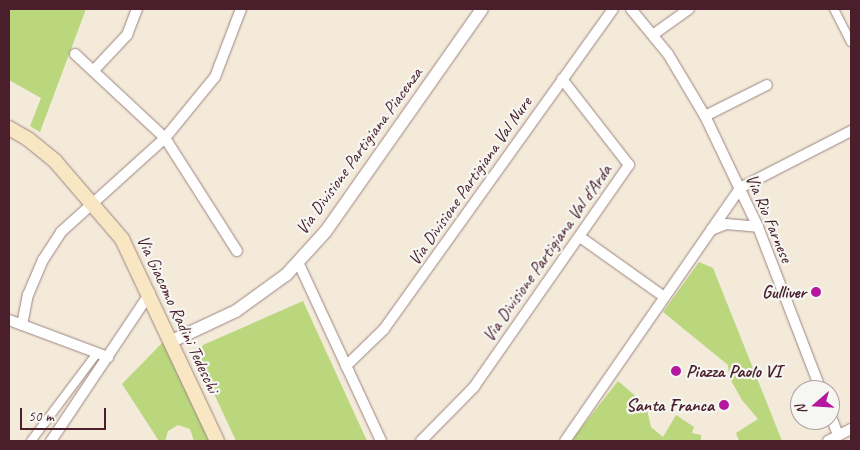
<!DOCTYPE html>
<html>
<head>
<meta charset="utf-8">
<style>
  body { margin:0 }
  #map { position:relative; width:860px; height:450px; overflow:hidden; background:#f3ead9; font-family:Caveat,sans-serif }
  div>[style] { position:absolute }
  .green>* { inset:0; background:#bad77d }
  .roads { filter:drop-shadow(0 0 1px #9e8482) drop-shadow(0 0 1px #9e8482) }
  .pedestrian>* { height:8px; margin:-4px; padding:0 4px; transform-origin:4px; border-radius:4px; background:#fff }
  .minor>* { height:10px; margin:-5px; padding:0 5px; transform-origin:5px; border-radius:5px; background:#fff }
  .tertiary>* { height:12px; margin:-6px; padding:0 6px; transform-origin:6px; border-radius:6px; background:#fff }
  .secondary>* { height:14px; margin:-7px; padding:0 7px; transform-origin:7px; border-radius:7px; background:#f9e7c3 }
  .dots>* { width:14px; height:14px; translate:-50% -50%; box-sizing:border-box; border:2px solid #f6f6f2; border-radius:50% }
  span { translate:-50% -50%; white-space:nowrap; text-align:center; line-height:1.15; -webkit-text-stroke:4.5px #f6f6f2; paint-order:stroke }
  .street-label { font-size:18px; color:#4a1f2b }
  .poi-label { font-size:18px; color:#4a1f2b; font-weight:700 }
  .right { translate:-100% -50%; text-align:right }
  .left { translate:0 -50%; text-align:left }
  .frame { position:absolute; inset:0; border:10px solid #4a1f2b; pointer-events:none }
  .north { position:absolute; left:790px; top:380px; width:50px; height:50px; box-sizing:border-box; background:#f6f6f2; border:1px solid #b1a0a2; border-radius:50%; rotate:251deg; font-size:14px; font-weight:700; line-height:20px; text-align:center; color:#4a1f2b }
  .north::after { content:''; display:block; margin:auto; width:18px; height:22px; background:#b5179e; clip-path:polygon(50% 0,100% 100%,50% 72%,0 100%) }
  .scale { position:absolute; left:20px; top:408px; width:86px; height:22px; box-sizing:border-box; border:2px solid #4a1f2b; border-top:0; padding-left:6px; font-size:15px; line-height:18px; white-space:nowrap; color:#4a1f2b; -webkit-text-stroke:4px #f6f6f2; paint-order:stroke }
</style>
</head>
<body>
<div id="map">
  <div class="green">
    <i style="clip-path:polygon(9px 9px,86px 9px,40px 132px,30px 126px,41px 98px,9px 80px)"></i>
    <i style="clip-path:polygon(699px 262px,713px 268px,782px 441px,739px 441px,736px 433px,758px 419px,742px 400px,729px 377px,728px 365px,663px 312px)"></i>
    <i style="clip-path:polygon(303px 301px,367px 441px,236px 441px,198px 359px,199px 351px,203px 345px)"></i>
    <i style="clip-path:polygon(163px 342px,210px 441px,194px 441px,190px 429px,178px 425px,168px 431px,165px 441px,159px 441px,122px 384px)"></i>
    <i style="clip-path:polygon(618px 381px,646px 405px,651px 427px,663px 437px,676px 415px,694px 427px,692px 433px,701px 435px,701px 441px,571px 441px)"></i>
  </div>
  <div class="roads">
    <div class="pedestrian">
      <i style="left:834px;top:9px;width:37px;rotate:63deg"></i>
      <i style="left:31px;top:441px;width:110px;rotate:-53.1deg"></i>
    </div>
    <div class="minor">
      <i style="left:631px;top:9px;width:58px;rotate:50.6deg"></i>
      <i style="left:668px;top:54px;width:72px;rotate:59.2deg"></i>
      <i style="left:705px;top:116px;width:123px;rotate:64.5deg"></i>
      <i style="left:758px;top:227px;width:175px;rotate:68.9deg"></i>
      <i style="left:654px;top:34px;width:43px;rotate:-35.5deg"></i>
      <i style="left:75px;top:54px;width:123px;rotate:43deg"></i>
      <i style="left:165px;top:138px;width:134px;rotate:57.5deg"></i>
      <i style="left:95px;top:69px;width:47px;rotate:-46.7deg"></i>
      <i style="left:127px;top:35px;width:28px;rotate:-69deg"></i>
      <i style="left:705px;top:116px;width:69px;rotate:-26.6deg"></i>
      <i style="left:711px;top:230px;width:16px;rotate:-22deg"></i>
      <i style="left:726px;top:224px;width:32px;rotate:5deg"></i>
      <i style="left:580px;top:237px;width:102px;rotate:35.4deg"></i>
      <i style="left:298px;top:262px;width:197px;rotate:65.1deg"></i>
      <i style="left:9px;top:320px;width:106px;rotate:20.5deg"></i>
      <i style="left:22px;top:325px;width:31px;rotate:-79deg"></i>
      <i style="left:28px;top:295px;width:38px;rotate:-67deg"></i>
      <i style="left:43px;top:260px;width:33px;rotate:-57deg"></i>
      <i style="left:61px;top:232px;width:140px;rotate:-42.1deg"></i>
      <i style="left:165px;top:138px;width:79px;rotate:-50.7deg"></i>
      <i style="left:215px;top:77px;width:73px;rotate:-69.1deg"></i>
      <i style="left:346px;top:366px;width:53px;rotate:-44.2deg"></i>
      <i style="left:384px;top:329px;width:393px;rotate:-54.4deg"></i>
      <i style="left:830px;top:414px;width:22px;rotate:69deg"></i>
      <i style="left:51px;top:441px;width:178px;rotate:-56.2deg"></i>
      <i style="left:421px;top:441px;width:76px;rotate:-45.5deg"></i>
      <i style="left:474px;top:387px;width:271px;rotate:-55.1deg"></i>
      <i style="left:629px;top:165px;width:109px;rotate:-127.9deg"></i>
      <i style="left:565px;top:441px;width:308px;rotate:-55.3deg"></i>
      <i style="left:740px;top:188px;width:125px;rotate:-27.2deg"></i>
      <i style="left:828px;top:441px;width:26px;rotate:-28deg"></i>
    </div>
    <div class="tertiary">
      <i style="left:172px;top:341px;width:71px;rotate:-25.1deg"></i>
      <i style="left:236px;top:311px;width:62px;rotate:-35.8deg"></i>
      <i style="left:286px;top:275px;width:59px;rotate:-47.7deg"></i>
      <i style="left:326px;top:231px;width:271px;rotate:-54.9deg"></i>
    </div>
    <div class="secondary">
      <i style="left:9px;top:128px;width:22px;rotate:30deg"></i>
      <i style="left:28px;top:139px;width:35px;rotate:39deg"></i>
      <i style="left:55px;top:161px;width:103px;rotate:49.3deg"></i>
      <i style="left:122px;top:239px;width:223px;rotate:64.8deg"></i>
    </div>
  </div>
  <div class="dots">
    <i style="left:816px;top:292px;background:#b5179e"></i>
    <i style="left:676px;top:371px;background:#b5179e"></i>
    <i style="left:724px;top:405px;background:#b5179e"></i>
  </div>
  <div class="street-label">
    <span style="left:359px;top:151px;rotate:-54deg">Via Divisione Partigiana Piacenza</span>
    <span style="left:470px;top:181px;rotate:-55deg">Via Divisione Partigiana Val Nure</span>
    <span style="left:769px;top:218px;rotate:67deg">Via Rio Farnese</span>
    <span style="left:547px;top:253px;rotate:-55deg">Via Divisione Partigiana Val d'Arda</span>
    <span style="left:178px;top:314px;rotate:65deg">Via Giacomo Radini Tedeschi</span>
  </div>
  <div class="poi-label">
    <span class="right" style="left:806px;top:292px">Gulliver</span>
    <span class="left" style="left:686px;top:371px">Piazza Paolo VI</span>
    <span class="right" style="left:714px;top:405px">Santa Franca</span>
  </div>
  <div class="frame"></div>
  <div class="north">N</div>
  <div class="scale">50 m</div>
</div>
</body>
</html>
